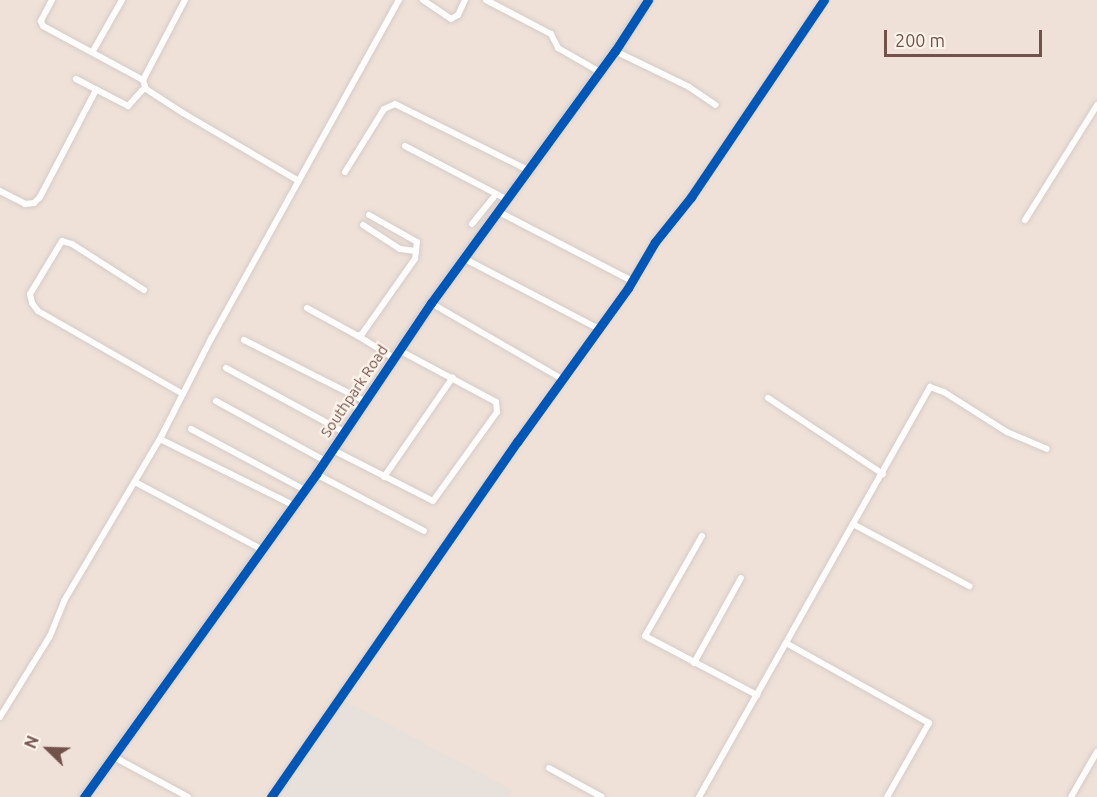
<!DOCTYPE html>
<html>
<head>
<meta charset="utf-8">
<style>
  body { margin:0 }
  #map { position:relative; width:1097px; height:797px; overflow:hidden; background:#f6f0ea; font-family:Ubuntu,sans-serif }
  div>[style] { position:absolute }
  .residential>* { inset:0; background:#efe1d8; transform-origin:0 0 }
  .industrial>* { inset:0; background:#e8e0db }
  .roads { filter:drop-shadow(0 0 2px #d4cbc7) drop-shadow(0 0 2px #d4cbc7) }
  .minor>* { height:6px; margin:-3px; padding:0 3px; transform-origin:3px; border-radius:3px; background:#fefdfc }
  .tertiary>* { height:8px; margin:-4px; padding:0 4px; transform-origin:4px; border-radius:4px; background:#fefdfc }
  .cycleway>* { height:9px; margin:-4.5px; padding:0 4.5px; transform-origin:4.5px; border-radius:4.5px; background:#0057b8 }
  span { translate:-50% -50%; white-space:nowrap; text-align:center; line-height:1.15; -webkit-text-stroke:4.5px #fef4eb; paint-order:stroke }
  .street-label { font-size:15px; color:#72534c }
  .north { position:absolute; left:18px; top:719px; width:60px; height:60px; -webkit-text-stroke:4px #fef4eb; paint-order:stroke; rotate:293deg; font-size:16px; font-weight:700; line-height:24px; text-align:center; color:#72534c }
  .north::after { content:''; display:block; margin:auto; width:21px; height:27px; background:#72534c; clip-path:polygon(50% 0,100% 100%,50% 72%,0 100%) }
  .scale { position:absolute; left:884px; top:30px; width:158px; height:27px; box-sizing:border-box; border:3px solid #72534c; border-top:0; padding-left:8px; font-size:18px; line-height:21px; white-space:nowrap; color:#72534c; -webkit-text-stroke:4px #fef4eb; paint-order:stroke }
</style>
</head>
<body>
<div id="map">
  <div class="residential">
    <i style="left:0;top:0;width:1097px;height:797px"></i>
  </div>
  <div class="industrial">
    <i style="clip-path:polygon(343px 700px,512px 790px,508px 797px,274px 797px)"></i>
  </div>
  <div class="roads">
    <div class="minor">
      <i style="left:52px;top:0;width:24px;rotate:118deg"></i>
      <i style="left:41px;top:21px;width:5px;rotate:68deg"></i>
      <i style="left:43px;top:26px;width:114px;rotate:28.4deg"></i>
      <i style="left:143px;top:80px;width:9px;rotate:72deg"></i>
      <i style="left:146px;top:89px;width:44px;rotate:33deg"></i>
      <i style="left:183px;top:113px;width:134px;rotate:30.4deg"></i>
      <i style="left:423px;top:0;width:34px;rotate:34deg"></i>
      <i style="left:451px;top:19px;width:8px;rotate:-30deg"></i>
      <i style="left:458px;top:15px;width:17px;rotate:-65deg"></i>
      <i style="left:486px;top:0;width:73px;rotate:27.6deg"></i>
      <i style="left:551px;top:34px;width:16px;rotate:63deg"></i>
      <i style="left:558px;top:48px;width:48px;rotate:29.7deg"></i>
      <i style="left:93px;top:51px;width:59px;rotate:-60.4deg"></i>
      <i style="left:615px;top:51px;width:82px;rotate:25.9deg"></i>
      <i style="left:689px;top:87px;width:32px;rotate:34deg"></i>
      <i style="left:76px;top:79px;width:59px;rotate:27.4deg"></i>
      <i style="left:128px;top:106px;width:25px;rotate:-48deg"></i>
      <i style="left:143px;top:80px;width:90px;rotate:-62.3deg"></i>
      <i style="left:405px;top:146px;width:116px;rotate:27.7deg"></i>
      <i style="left:345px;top:172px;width:74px;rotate:-58.2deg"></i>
      <i style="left:384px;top:109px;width:12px;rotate:-24deg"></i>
      <i style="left:395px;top:104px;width:151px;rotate:26.4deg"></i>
      <i style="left:0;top:191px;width:28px;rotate:27deg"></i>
      <i style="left:25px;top:204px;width:9px;rotate:-6deg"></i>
      <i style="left:34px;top:203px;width:8px;rotate:-45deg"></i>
      <i style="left:40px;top:197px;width:121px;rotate:-62.4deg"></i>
      <i style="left:499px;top:212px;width:150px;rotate:27.4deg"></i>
      <i style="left:1025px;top:220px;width:136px;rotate:-57.9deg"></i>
      <i style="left:472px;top:224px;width:38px;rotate:-51deg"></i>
      <i style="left:363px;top:225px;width:44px;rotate:33deg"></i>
      <i style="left:400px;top:249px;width:16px;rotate:7deg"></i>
      <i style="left:416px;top:251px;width:9px;rotate:-84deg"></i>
      <i style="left:417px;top:242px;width:55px;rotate:-150.6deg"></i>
      <i style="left:465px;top:259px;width:151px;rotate:27.6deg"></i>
      <i style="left:144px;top:290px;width:85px;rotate:-147.4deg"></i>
      <i style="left:72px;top:244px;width:10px;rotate:-163deg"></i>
      <i style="left:62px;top:241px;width:62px;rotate:121.1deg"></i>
      <i style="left:30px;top:294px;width:9px;rotate:77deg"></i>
      <i style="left:32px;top:303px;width:10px;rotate:53deg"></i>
      <i style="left:38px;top:311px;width:167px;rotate:29.8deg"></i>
      <i style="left:431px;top:303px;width:151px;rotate:30.1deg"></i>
      <i style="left:307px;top:308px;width:58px;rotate:28.8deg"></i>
      <i style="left:358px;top:336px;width:4px;rotate:-27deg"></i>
      <i style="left:362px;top:334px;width:92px;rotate:-54.8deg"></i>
      <i style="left:415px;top:259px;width:8px;rotate:-83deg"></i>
      <i style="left:358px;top:336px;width:42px;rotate:31.4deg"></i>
      <i style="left:244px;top:340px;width:136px;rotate:26.8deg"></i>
      <i style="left:226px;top:368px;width:134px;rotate:28.5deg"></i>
      <i style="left:768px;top:398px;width:138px;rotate:33.5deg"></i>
      <i style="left:216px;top:401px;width:124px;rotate:28.8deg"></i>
      <i style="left:191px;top:429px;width:129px;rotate:28.2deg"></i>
      <i style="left:160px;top:439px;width:148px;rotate:26.4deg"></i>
      <i style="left:333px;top:450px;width:112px;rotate:27deg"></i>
      <i style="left:433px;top:501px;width:110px;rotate:-54.3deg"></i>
      <i style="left:497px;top:412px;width:10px;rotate:-96deg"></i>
      <i style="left:496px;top:402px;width:110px;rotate:-151.8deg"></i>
      <i style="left:316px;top:474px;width:122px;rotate:27.8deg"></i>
      <i style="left:384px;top:477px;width:121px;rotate:-55.4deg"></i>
      <i style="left:135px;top:482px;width:143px;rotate:28deg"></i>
      <i style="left:853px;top:524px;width:132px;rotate:28.1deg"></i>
      <i style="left:702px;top:536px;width:115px;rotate:119.7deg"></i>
      <i style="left:645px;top:636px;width:127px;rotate:27.8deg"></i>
      <i style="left:786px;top:643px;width:164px;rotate:29.2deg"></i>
      <i style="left:929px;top:723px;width:85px;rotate:119.6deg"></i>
      <i style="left:694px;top:663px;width:97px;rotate:-61.1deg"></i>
      <i style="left:0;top:717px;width:95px;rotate:-58.3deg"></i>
      <i style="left:50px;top:636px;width:38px;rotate:-68deg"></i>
      <i style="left:64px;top:601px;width:193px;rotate:-59.4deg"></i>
      <i style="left:162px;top:435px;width:108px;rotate:-63deg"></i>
      <i style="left:211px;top:339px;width:388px;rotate:-61deg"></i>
      <i style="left:114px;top:757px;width:84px;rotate:28.4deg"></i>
      <i style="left:549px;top:768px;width:60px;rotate:28.7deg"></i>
      <i style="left:271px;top:797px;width:432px;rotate:-55.3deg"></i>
      <i style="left:517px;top:442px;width:190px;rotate:-54.2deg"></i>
      <i style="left:628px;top:288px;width:53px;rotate:-59.6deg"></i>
      <i style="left:655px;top:242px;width:58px;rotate:-51.3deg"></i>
      <i style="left:691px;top:197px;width:238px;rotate:-56deg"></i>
      <i style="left:699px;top:797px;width:471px;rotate:-60.6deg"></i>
      <i style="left:930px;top:387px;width:15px;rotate:20deg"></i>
      <i style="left:944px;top:392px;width:75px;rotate:32.4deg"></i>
      <i style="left:1007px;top:432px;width:43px;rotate:23deg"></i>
      <i style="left:1071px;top:797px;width:52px;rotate:-60deg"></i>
    </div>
    <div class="tertiary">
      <i style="left:84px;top:797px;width:398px;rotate:-54.3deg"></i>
      <i style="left:316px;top:474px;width:206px;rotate:-56.1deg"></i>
      <i style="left:431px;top:303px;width:312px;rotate:-53.9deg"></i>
      <i style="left:615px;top:51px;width:61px;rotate:-57.1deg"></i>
    </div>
  </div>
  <div class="cycleway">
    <i style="left:84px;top:797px;width:398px;rotate:-54.3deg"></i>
    <i style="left:316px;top:474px;width:206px;rotate:-56.1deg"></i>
    <i style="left:431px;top:303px;width:312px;rotate:-53.9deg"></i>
    <i style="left:615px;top:51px;width:61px;rotate:-57.1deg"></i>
    <i style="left:271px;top:797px;width:432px;rotate:-55.3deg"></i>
    <i style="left:517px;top:442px;width:190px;rotate:-54.2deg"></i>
    <i style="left:628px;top:288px;width:53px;rotate:-59.6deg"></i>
    <i style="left:655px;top:242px;width:58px;rotate:-51.3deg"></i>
    <i style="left:691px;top:197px;width:238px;rotate:-56deg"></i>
  </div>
  <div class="street-label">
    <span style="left:354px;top:391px;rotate:-56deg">Southpark Road</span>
  </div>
  <div class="north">N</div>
  <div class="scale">200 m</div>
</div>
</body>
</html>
